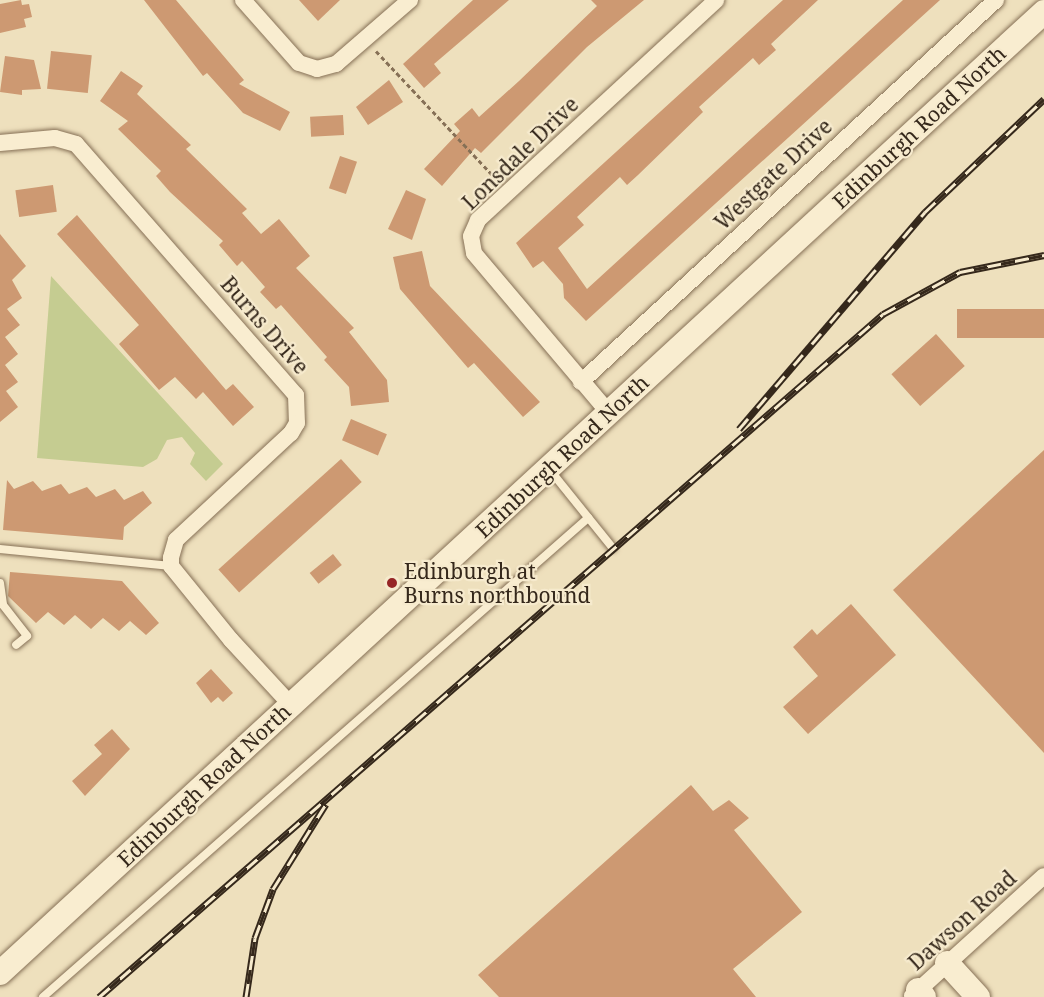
<!DOCTYPE html>
<html>
<head>
<meta charset="utf-8">
<style>
  body { margin:0 }
  #map { position:relative; width:1044px; height:997px; overflow:hidden; background:#eee0bd; font-family:"Noto Serif",serif }
  div>[style] { position:absolute }
  .green>* { inset:0; background:#c5cc91 }
  .building>* { inset:0; background:#cd9972; transform-origin:0 0 }
  .path>* { height:3px; margin-top:-1.5px; transform-origin:0; background:repeating-linear-gradient(90deg,#867056 0 4.5px,transparent 0 7.5px) }
  .roads { filter:drop-shadow(0 0 2px #867056) drop-shadow(0 0 2px #867056) }
  .lane>* { height:8px; margin:-4px; padding:0 4px; transform-origin:4px; border-radius:4px; background:#f9edd0 }
  .street>* { height:16px; margin:-8px; padding:0 8px; transform-origin:8px; border-radius:8px; background:#f9edd0 }
  .secondary>* { height:24px; margin:-12px; padding:0 12px; transform-origin:12px; border-radius:12px; background:#f9edd0 }
  .rail>* { height:7px; margin-top:-3.5px; transform-origin:0; background:repeating-linear-gradient(90deg,#f6eacd 0 14px,#35281b 0 28px); box-sizing:border-box; border-block:2px solid #35281b }
  .dots>* { width:16px; height:16px; translate:-50% -50%; box-sizing:border-box; border:3px solid #f6eacd; border-radius:50% }
  span { translate:-50% -50%; white-space:nowrap; text-align:center; line-height:1.15; -webkit-text-stroke:4.5px #f6eacd; paint-order:stroke }
  .street-label { font-size:21px; color:#35281b }
  .poi-label { font-size:21px; color:#35281b }
  .left { translate:0 -50%; text-align:left }
</style>
</head>
<body>
<div id="map">
  <div class="green">
    <i style="clip-path:polygon(51px 276px,223px 464px,206px 481px,190px 464px,195px 453px,182px 437px,167px 440px,157px 459px,143px 467px,37px 458px)"></i>
  </div>
  <div class="building">
    <i style="clip-path:polygon(21px 0,22px 5px,29px 4px,32px 17px,24px 19px,26px 27px,0 33px,0 4px)"></i>
    <i style="clip-path:polygon(144px 0,176px 0,244px 80px,239px 84px,290px 112px,280px 131px,243px 113px,207px 73px,203px 76px)"></i>
    <i style="clip-path:polygon(299px 0,340px 0,318px 21px)"></i>
    <i style="clip-path:polygon(473px 0,509px 0,434px 64px,441px 73px,424px 88px,403px 64px)"></i>
    <i style="clip-path:polygon(591px 0,644px 0,587px 47px,481px 153px,475px 148px,442px 186px,424px 169px,460px 131px,454px 124px,472px 108px,479px 117px,519px 81px,597px 6px)"></i>
    <i style="clip-path:polygon(783px 0,818px 0,771px 44px,776px 50px,759px 65px,753px 58px,699px 107px,703px 112px,638px 175px,627px 185px,620px 177px,577px 217px,584px 225px,558px 248px,587px 289px,903px 0,940px 0,586px 321px,564px 298px,563px 284px,543px 261px,533px 268px,516px 243px)"></i>
    <i style="left:51px;top:51px;width:41px;height:38px;rotate:6deg"></i>
    <i style="clip-path:polygon(5px 56px,34px 60px,41px 89px,22px 90px,22px 95px,0 92px)"></i>
    <i style="clip-path:polygon(121px 71px,143px 86px,137px 94px,191px 145px,186px 149px,247px 209px,242px 213px,261px 234px,279px 219px,310px 256px,296px 268px,354px 328px,349px 332px,387px 380px,389px 402px,351px 406px,349px 387px,324px 360px,327px 357px,281px 305px,276px 309px,260px 292px,265px 287px,242px 261px,237px 266px,219px 245px,223px 241px,170px 192px,156px 176px,161px 171px,118px 129px,128px 121px,100px 101px)"></i>
    <i style="clip-path:polygon(389px 80px,403px 102px,368px 125px,356px 107px)"></i>
    <i style="left:343px;top:115px;width:20px;height:33px;rotate:87deg"></i>
    <i style="left:340px;top:156px;width:18px;height:34px;rotate:19deg"></i>
    <i style="left:53px;top:185px;width:27px;height:38px;rotate:82deg"></i>
    <i style="clip-path:polygon(406px 190px,426px 199px,412px 240px,388px 229px)"></i>
    <i style="clip-path:polygon(77px 215px,226px 390px,233px 384px,254px 407px,233px 426px,203px 392px,196px 399px,175px 377px,159px 390px,119px 344px,139px 325px,57px 234px)"></i>
    <i style="clip-path:polygon(0 234px,26px 266px,12px 280px,22px 298px,7px 309px,20px 325px,5px 337px,18px 354px,5px 365px,18px 382px,6px 391px,18px 407px,0 422px)"></i>
    <i style="clip-path:polygon(422px 251px,430px 286px,540px 402px,523px 417px,474px 363px,468px 368px,400px 289px,393px 257px)"></i>
    <i style="left:1044px;top:309px;width:29px;height:87px;rotate:90deg"></i>
    <i style="left:936px;top:334px;width:43px;height:60px;rotate:48deg"></i>
    <i style="left:351px;top:419px;width:39px;height:23px;rotate:23deg"></i>
    <i style="clip-path:polygon(1044px 450px,1044px 753px,893px 590px)"></i>
    <i style="left:341px;top:459px;width:31px;height:165px;rotate:48deg"></i>
    <i style="clip-path:polygon(7px 480px,14px 489px,33px 481px,42px 491px,61px 484px,69px 494px,87px 487px,96px 497px,115px 489px,124px 500px,143px 491px,152px 503px,124px 527px,123px 540px,3px 530px)"></i>
    <i style="left:333px;top:554px;width:14px;height:30px;rotate:51deg"></i>
    <i style="clip-path:polygon(10px 572px,122px 581px,159px 623px,146px 635px,130px 621px,119px 631px,103px 618px,91px 629px,75px 615px,64px 625px,48px 612px,36px 623px,8px 596px)"></i>
    <i style="clip-path:polygon(851px 604px,896px 655px,808px 734px,783px 707px,818px 676px,793px 647px,812px 629px,817px 635px)"></i>
    <i style="clip-path:polygon(211px 669px,233px 693px,223px 702px,218px 697px,211px 703px,196px 683px)"></i>
    <i style="clip-path:polygon(112px 729px,130px 749px,85px 796px,72px 781px,102px 754px,94px 745px)"></i>
    <i style="clip-path:polygon(691px 785px,713px 811px,729px 800px,749px 818px,734px 830px,802px 912px,733px 969px,756px 997px,499px 997px,478px 975px)"></i>
  </div>
  <div class="path">
    <i style="left:376px;top:51px;width:177px;rotate:46.8deg"></i>
  </div>
  <div class="roads">
    <div class="lane">
      <i style="left:550px;top:470px;width:99px;rotate:51.2deg"></i>
      <i style="left:0;top:549px;width:172px;rotate:5.7deg"></i>
      <i style="left:0;top:583px;width:22px;rotate:82deg"></i>
      <i style="left:3px;top:605px;width:39px;rotate:52deg"></i>
      <i style="left:27px;top:636px;width:14px;rotate:141deg"></i>
      <i style="left:43px;top:997px;width:726px;rotate:-41.31deg"></i>
    </div>
    <div class="street">
      <i style="left:243px;top:0;width:84px;rotate:48.4deg"></i>
      <i style="left:299px;top:63px;width:19px;rotate:18deg"></i>
      <i style="left:317px;top:69px;width:20px;rotate:-15deg"></i>
      <i style="left:336px;top:64px;width:98px;rotate:-40.9deg"></i>
      <i style="left:0;top:143px;width:55px;rotate:-5.2deg"></i>
      <i style="left:55px;top:138px;width:22px;rotate:16deg"></i>
      <i style="left:76px;top:144px;width:334px;rotate:48.8deg"></i>
      <i style="left:296px;top:395px;width:28px;rotate:88deg"></i>
      <i style="left:297px;top:423px;width:12px;rotate:121deg"></i>
      <i style="left:291px;top:433px;width:157px;rotate:137.1deg"></i>
      <i style="left:176px;top:540px;width:19px;rotate:106deg"></i>
      <i style="left:171px;top:558px;width:8px;rotate:90deg"></i>
      <i style="left:171px;top:566px;width:95px;rotate:51deg"></i>
      <i style="left:231px;top:640px;width:88px;rotate:47.3deg"></i>
      <i style="left:581px;top:382px;width:564px;rotate:-42.63deg"></i>
      <i style="left:609px;top:413px;width:209px;rotate:-130.2deg"></i>
      <i style="left:474px;top:253px;width:17px;rotate:-100deg"></i>
      <i style="left:471px;top:236px;width:17px;rotate:-66deg"></i>
      <i style="left:478px;top:220px;width:324px;rotate:-42.7deg"></i>
      <i style="left:912px;top:996px;width:178px;rotate:-42.3deg"></i>
    </div>
    <div class="secondary">
      <i style="left:947px;top:963px;width:46px;rotate:47.6deg"></i>
      <i style="left:0;top:973px;width:1419px;rotate:-42.63deg"></i>
      <i style="left:918px;top:990px;width:9px;rotate:49deg"></i>
    </div>
  </div>
  <div class="rail">
    <i style="left:739px;top:429px;width:286px;rotate:-49.4deg"></i>
    <i style="left:925px;top:212px;width:164px;rotate:-43.5deg"></i>
    <i style="left:99px;top:997px;width:1040px;rotate:-41.06deg"></i>
    <i style="left:883px;top:314px;width:88px;rotate:-28.6deg"></i>
    <i style="left:960px;top:272px;width:86px;rotate:-11.4deg"></i>
    <i style="left:246px;top:997px;width:60px;rotate:-81.3deg"></i>
    <i style="left:255px;top:938px;width:52px;rotate:-69.8deg"></i>
    <i style="left:273px;top:889px;width:100px;rotate:-58.1deg"></i>
  </div>
  <div class="dots">
    <i style="left:392px;top:583px;background:#962525"></i>
  </div>
  <div class="street-label">
    <span style="left:919px;top:127px;rotate:-43deg">Edinburgh Road North</span>
    <span style="left:520px;top:153px;rotate:-44deg">Lonsdale Drive</span>
    <span style="left:773px;top:174px;rotate:-43deg">Westgate Drive</span>
    <span style="left:265px;top:325px;rotate:49deg">Burns Drive</span>
    <span style="left:562px;top:456px;rotate:-43deg">Edinburgh Road North</span>
    <span style="left:204px;top:785px;rotate:-43deg">Edinburgh Road North</span>
    <span style="left:962px;top:920px;rotate:-42deg">Dawson Road</span>
  </div>
  <div class="poi-label">
    <span class="left" style="left:404px;top:583px">Edinburgh at<br>Burns northbound</span>
  </div>
</div>
</body>
</html>
